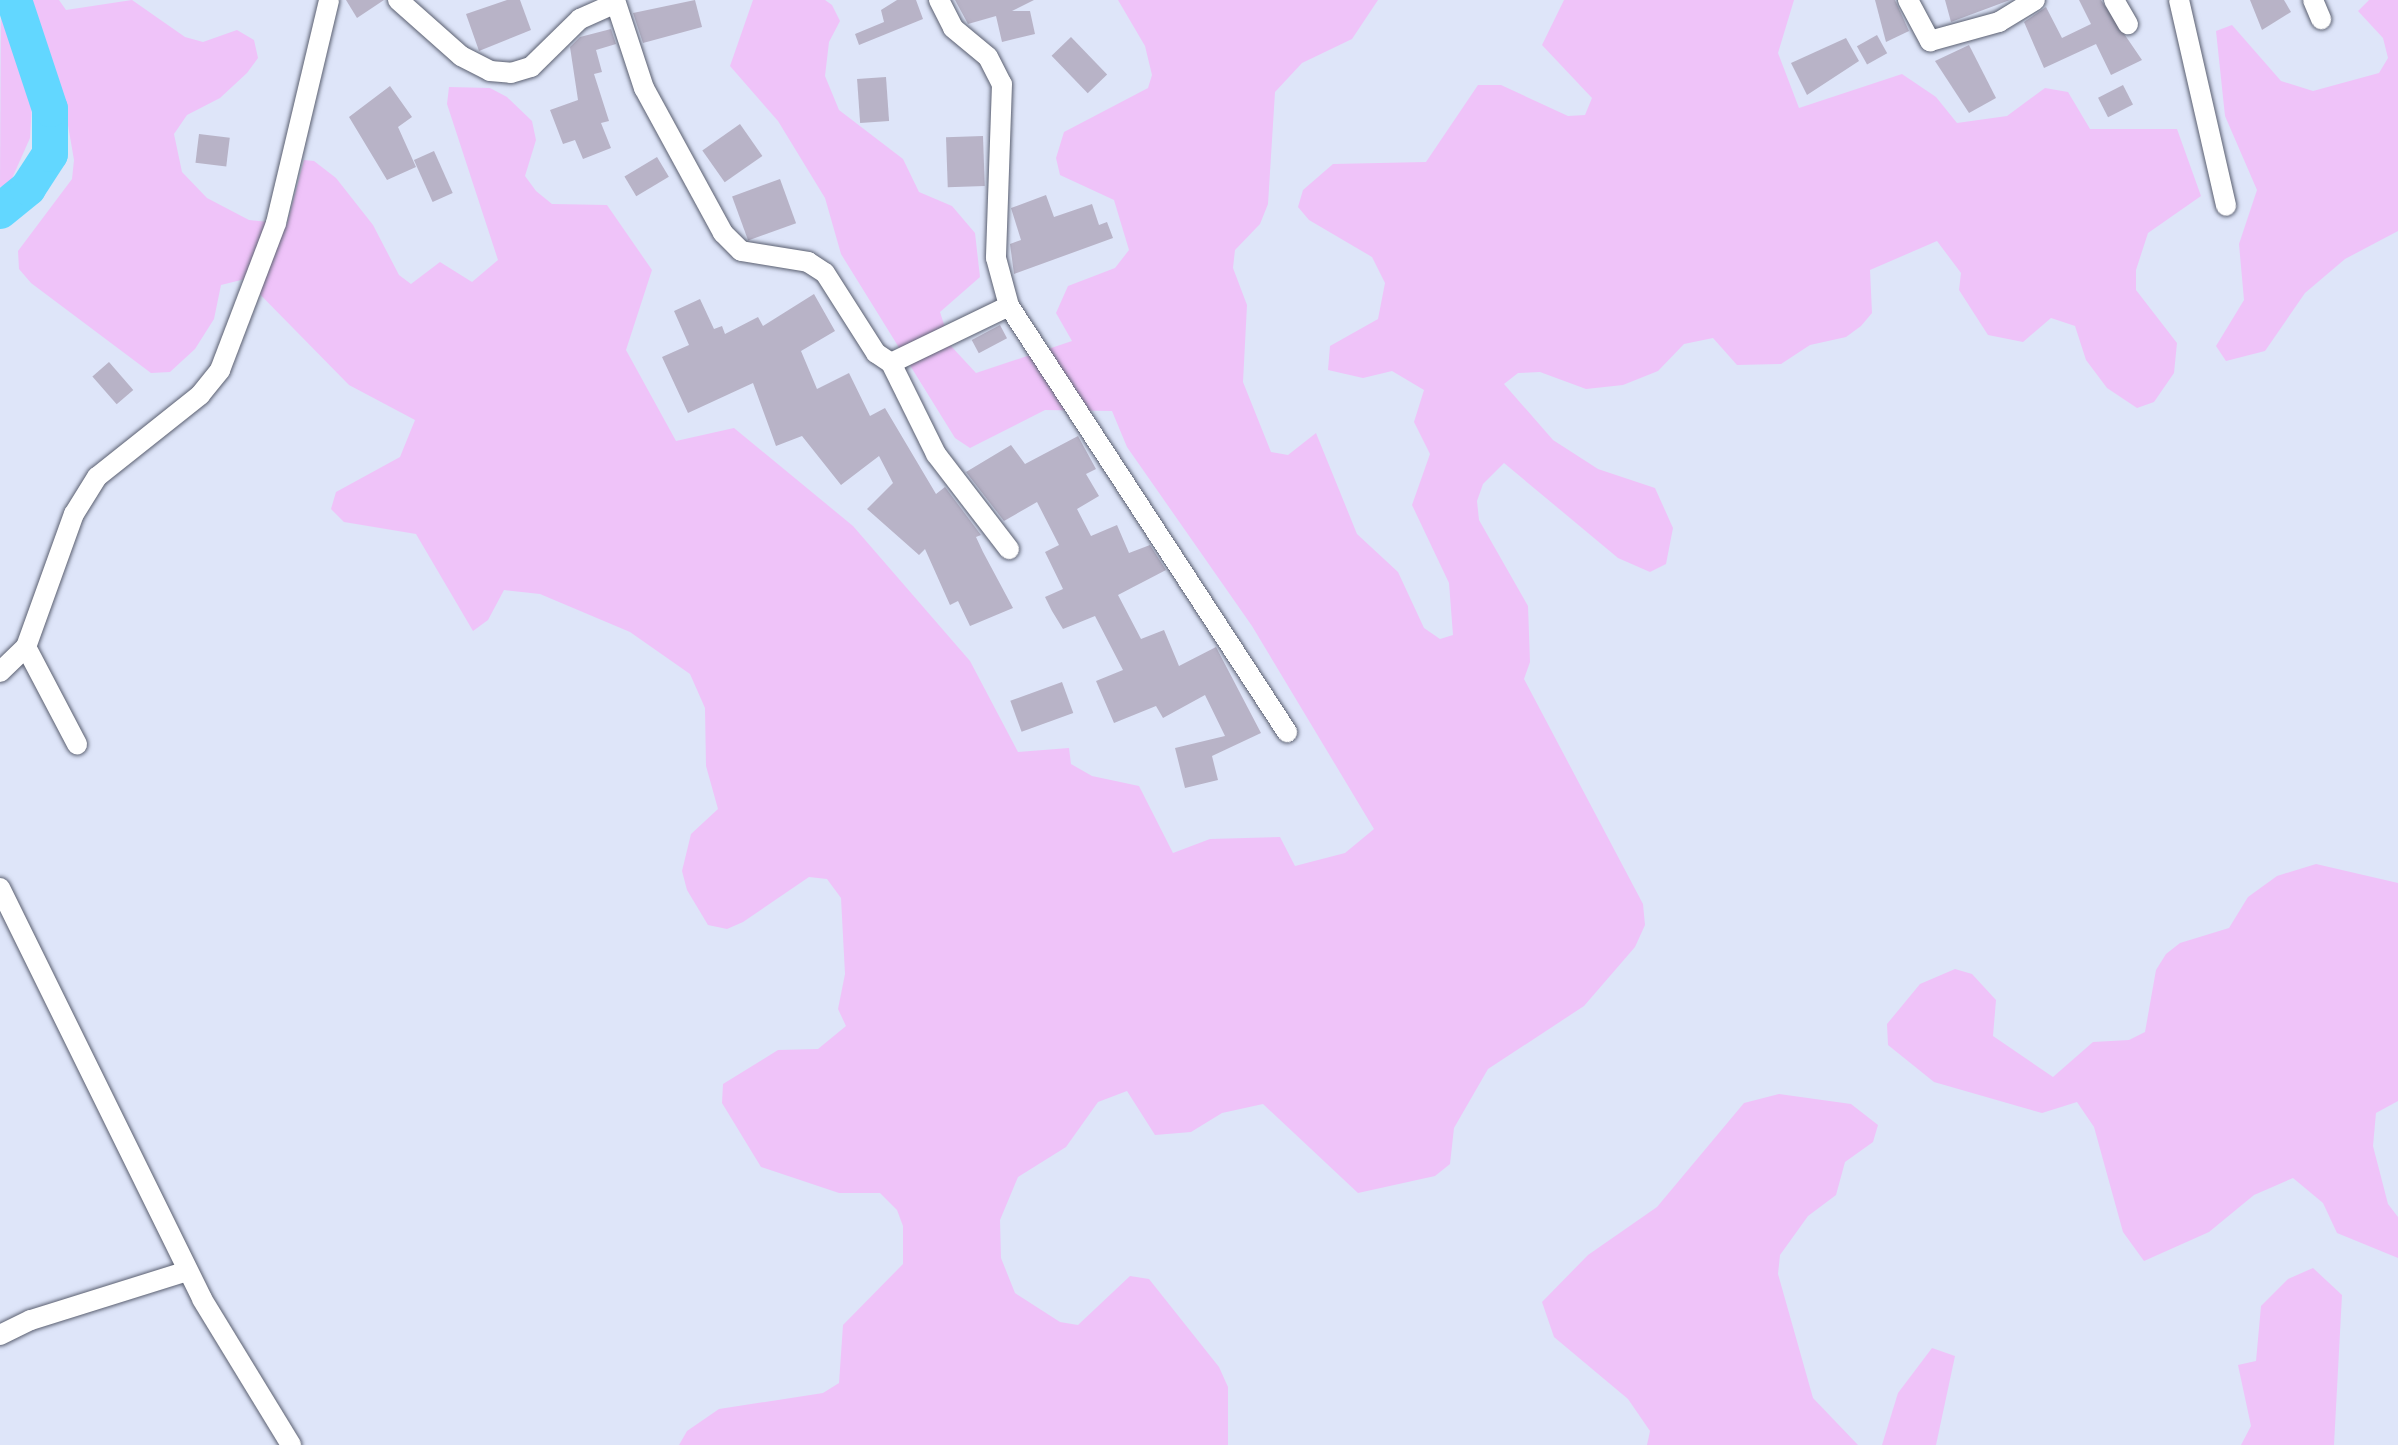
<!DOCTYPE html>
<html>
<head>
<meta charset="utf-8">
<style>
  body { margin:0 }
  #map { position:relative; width:2398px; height:1445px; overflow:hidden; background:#dee5f9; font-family:"Fira Sans Condensed",sans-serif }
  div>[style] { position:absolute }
  .green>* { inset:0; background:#efc3f9 }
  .river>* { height:36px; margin:-18px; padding:0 18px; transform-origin:18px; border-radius:18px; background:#62d7ff }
  .building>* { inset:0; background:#b8b3c7; transform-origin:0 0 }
  .roads { filter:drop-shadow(0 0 2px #5a5f70) drop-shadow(0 0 2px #5a5f70) }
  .minor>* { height:20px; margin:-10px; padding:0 10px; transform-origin:10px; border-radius:10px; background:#fff }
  span { translate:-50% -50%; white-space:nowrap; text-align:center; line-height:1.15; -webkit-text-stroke:7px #fff; paint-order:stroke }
</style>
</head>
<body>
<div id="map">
  <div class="green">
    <i style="clip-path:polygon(1px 0,30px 66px,32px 103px,30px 138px,10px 183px,0 187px)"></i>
    <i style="clip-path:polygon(32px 0,59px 0,66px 10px,132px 0,185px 37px,203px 42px,237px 30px,254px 40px,258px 58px,247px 73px,220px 98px,187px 115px,174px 134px,182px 172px,207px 198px,249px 220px,287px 224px,304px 160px,314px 161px,336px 178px,373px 225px,399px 275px,411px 284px,440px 262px,472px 282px,498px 260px,447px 104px,449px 87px,490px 88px,507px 97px,532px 121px,536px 140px,525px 176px,536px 191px,552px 204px,607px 205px,652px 270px,626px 350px,676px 441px,734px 428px,853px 526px,970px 661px,1018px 752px,1069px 748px,1071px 764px,1092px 776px,1139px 786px,1173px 853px,1210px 839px,1280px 837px,1295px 866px,1345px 853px,1374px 829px,1252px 626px,1127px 447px,1112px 411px,1045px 410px,970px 448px,955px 438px,841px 254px,825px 198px,778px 121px,730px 66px,753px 0,825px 0,832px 5px,840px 21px,829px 42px,825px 76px,839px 110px,903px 159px,919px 192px,952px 206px,975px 233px,980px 277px,940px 312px,951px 346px,976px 373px,1072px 341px,1056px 313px,1068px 286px,1115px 268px,1129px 250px,1114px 200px,1060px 175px,1056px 158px,1064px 132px,1148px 88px,1152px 75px,1145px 46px,1118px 0,1378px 0,1352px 39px,1302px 63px,1275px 92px,1268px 204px,1260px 224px,1235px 250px,1233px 268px,1247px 305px,1243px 382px,1271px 452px,1288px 455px,1316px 433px,1357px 534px,1398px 572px,1424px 628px,1440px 639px,1453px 635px,1449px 583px,1412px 505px,1430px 454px,1414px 422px,1424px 390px,1392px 371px,1363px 378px,1328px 370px,1330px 346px,1378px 319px,1385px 283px,1372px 257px,1309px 220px,1298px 207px,1303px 190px,1333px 164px,1426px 162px,1478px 85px,1501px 85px,1568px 116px,1585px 115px,1592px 98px,1542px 45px,1564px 0,1794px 0,1778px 53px,1799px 108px,1902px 74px,1936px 97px,1957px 123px,2007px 116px,2045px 88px,2068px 92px,2090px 129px,2177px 129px,2201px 196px,2148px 233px,2136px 270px,2136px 290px,2177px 343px,2174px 373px,2154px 402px,2137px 408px,2107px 388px,2086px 360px,2075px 326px,2051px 318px,2023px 342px,1988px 335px,1959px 290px,1961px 273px,1937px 241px,1870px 270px,1872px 313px,1861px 326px,1846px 337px,1810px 345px,1781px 364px,1737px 365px,1713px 338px,1684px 344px,1658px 371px,1623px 385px,1586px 389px,1540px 372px,1518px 373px,1504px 384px,1553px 440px,1598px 469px,1655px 488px,1673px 528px,1666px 564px,1650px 572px,1618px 558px,1504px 463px,1483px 484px,1477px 501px,1479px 520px,1528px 606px,1530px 662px,1524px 679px,1643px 904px,1645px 925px,1635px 947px,1584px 1006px,1488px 1069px,1454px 1128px,1450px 1164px,1435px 1176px,1358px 1193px,1263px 1104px,1222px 1113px,1191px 1132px,1155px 1135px,1127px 1091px,1098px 1102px,1066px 1147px,1018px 1177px,1000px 1220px,1001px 1258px,1015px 1293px,1060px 1322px,1078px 1325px,1130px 1276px,1149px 1279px,1219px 1367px,1228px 1387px,1228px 1445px,679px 1445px,687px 1431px,719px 1409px,823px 1393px,839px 1383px,843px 1325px,903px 1264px,903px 1226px,897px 1210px,880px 1193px,839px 1193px,761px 1167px,722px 1103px,723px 1084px,778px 1050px,818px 1049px,846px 1026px,838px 1009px,845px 974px,841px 898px,827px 879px,809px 877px,743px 922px,727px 929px,708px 925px,687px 890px,682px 871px,691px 834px,718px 809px,706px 766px,705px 708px,690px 674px,630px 632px,540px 594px,504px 590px,488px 620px,473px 631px,416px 534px,344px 522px,331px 509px,336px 492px,400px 457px,415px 420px,349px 385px,245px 279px,221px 285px,214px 319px,195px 349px,170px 372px,151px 373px,31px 283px,19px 269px,18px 251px,72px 179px,74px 160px,64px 102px)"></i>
    <i style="clip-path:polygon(2369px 0,2398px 0,2398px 231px,2345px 259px,2305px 293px,2265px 351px,2226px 361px,2216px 346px,2244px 300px,2239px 244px,2257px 190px,2225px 116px,2216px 31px,2232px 25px,2281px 81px,2313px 91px,2379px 73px,2388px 58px,2383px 38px,2358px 11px)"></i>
    <i style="clip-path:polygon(2316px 864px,2398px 883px,2398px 1101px,2376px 1113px,2373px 1146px,2388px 1204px,2398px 1217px,2398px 1258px,2337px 1233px,2323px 1203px,2293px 1178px,2254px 1195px,2209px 1232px,2144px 1261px,2123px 1232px,2094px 1127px,2077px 1102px,2042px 1113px,1934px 1082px,1888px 1045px,1887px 1024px,1920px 984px,1955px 969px,1972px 974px,1996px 1000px,1993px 1036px,2053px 1077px,2093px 1042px,2129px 1040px,2145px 1032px,2156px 970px,2166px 954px,2180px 943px,2229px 928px,2248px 897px,2277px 876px)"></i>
    <i style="clip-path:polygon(1779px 1094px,1851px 1104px,1878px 1125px,1873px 1142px,1845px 1162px,1836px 1195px,1808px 1216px,1780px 1255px,1778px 1274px,1813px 1398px,1858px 1445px,1647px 1445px,1650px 1431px,1628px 1399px,1554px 1337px,1542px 1302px,1588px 1255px,1657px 1207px,1744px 1103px)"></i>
    <i style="clip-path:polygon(2313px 1268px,2342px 1295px,2334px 1445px,2241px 1445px,2251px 1426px,2238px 1365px,2256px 1361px,2261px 1306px,2288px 1279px)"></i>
    <i style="clip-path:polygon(1932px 1348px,1955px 1356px,1936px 1445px,1882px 1445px,1898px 1393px)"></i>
  </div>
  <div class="river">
    <i style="left:0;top:211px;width:36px;rotate:-39deg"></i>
    <i style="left:28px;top:188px;width:40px;rotate:-57.1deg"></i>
    <i style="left:50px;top:154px;width:45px;rotate:-90deg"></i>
    <i style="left:50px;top:109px;width:115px;rotate:-108.3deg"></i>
  </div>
  <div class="building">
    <i style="clip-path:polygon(346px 0,384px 0,357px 18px)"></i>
    <i style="clip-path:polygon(507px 0,520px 0,531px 30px,479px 51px,466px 14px)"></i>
    <i style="clip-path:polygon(695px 0,702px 27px,643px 43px,633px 13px)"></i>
    <i style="clip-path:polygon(897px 0,916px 0,923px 19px,859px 45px,855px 34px,884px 22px,881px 10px)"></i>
    <i style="clip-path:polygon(955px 0,1034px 0,1012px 11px,1030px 11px,1035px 34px,1002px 42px,996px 16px,968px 24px)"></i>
    <i style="clip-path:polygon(1875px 0,1895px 0,1909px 31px,1886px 42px)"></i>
    <i style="clip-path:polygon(1945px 0,2010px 0,1951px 22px)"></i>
    <i style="clip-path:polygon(2079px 0,2101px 0,2142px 60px,2111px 75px,2096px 44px,2044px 68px,2024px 22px,2046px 7px,2062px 38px,2091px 24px)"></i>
    <i style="clip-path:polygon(2250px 0,2284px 0,2291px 12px,2262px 30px)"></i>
    <i style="clip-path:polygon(611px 29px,616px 44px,596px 50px,602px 72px,594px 74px,609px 121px,601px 123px,611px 148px,583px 159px,575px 140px,563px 144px,550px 110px,578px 100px,570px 47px,580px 37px)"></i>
    <i style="left:1877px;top:35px;width:21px;height:23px;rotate:61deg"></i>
    <i style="left:1071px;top:37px;width:52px;height:27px;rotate:46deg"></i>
    <i style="clip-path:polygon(1846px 38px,1859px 61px,1807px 95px,1791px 63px)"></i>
    <i style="clip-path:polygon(1969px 45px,1996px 98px,1969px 113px,1935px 61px)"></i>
    <i style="left:886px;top:77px;width:44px;height:29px;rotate:86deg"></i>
    <i style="left:2123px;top:85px;width:22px;height:28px;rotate:63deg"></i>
    <i style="clip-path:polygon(390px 86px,412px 117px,398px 127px,416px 167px,387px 180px,349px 117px)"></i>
    <i style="left:740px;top:124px;width:39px;height:46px;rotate:55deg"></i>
    <i style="left:199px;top:134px;width:31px;height:29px;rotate:7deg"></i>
    <i style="left:983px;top:136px;width:50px;height:37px;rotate:88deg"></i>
    <i style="left:434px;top:151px;width:46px;height:22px;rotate:66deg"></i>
    <i style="left:657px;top:157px;width:23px;height:38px;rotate:59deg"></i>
    <i style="left:780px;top:179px;width:47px;height:51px;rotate:70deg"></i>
    <i style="clip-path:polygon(1046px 195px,1054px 217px,1092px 204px,1099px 225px,1107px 222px,1113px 238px,1014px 274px,1010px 244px,1021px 240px,1011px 208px)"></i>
    <i style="clip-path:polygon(814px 294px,835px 331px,801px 351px,817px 389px,849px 373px,870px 416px,885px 408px,936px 494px,945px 487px,981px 535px,976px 537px,983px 552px,1013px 608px,970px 626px,958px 601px,950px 605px,925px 549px,919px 555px,867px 509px,893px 483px,879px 456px,841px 485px,802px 436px,776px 446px,753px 383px,688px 413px,662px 357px,689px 345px,674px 311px,700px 299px,714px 329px,722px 326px,725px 334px,758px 317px,763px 326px)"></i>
    <i style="left:1000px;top:325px;width:15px;height:32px;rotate:62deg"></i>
    <i style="left:109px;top:362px;width:37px;height:22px;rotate:49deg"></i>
    <i style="clip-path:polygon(1078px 436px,1096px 469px,1086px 474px,1099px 496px,1077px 509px,1091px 536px,1117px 525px,1129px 553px,1150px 545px,1166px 570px,1118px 595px,1141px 639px,1164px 630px,1179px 666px,1216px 647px,1261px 733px,1212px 756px,1218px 780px,1185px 788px,1175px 748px,1225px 736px,1205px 695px,1163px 718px,1156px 706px,1114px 723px,1096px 681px,1123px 670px,1095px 616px,1063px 629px,1052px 611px,1045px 597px,1063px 589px,1045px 552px,1059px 545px,1037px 502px,1004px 521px,966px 472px,1011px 445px,1025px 464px)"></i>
    <i style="left:1062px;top:682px;width:33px;height:55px;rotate:70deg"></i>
  </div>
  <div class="roads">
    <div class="minor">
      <i style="left:398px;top:0;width:84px;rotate:41.6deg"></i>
      <i style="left:461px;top:56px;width:33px;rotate:27deg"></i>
      <i style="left:490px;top:71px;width:21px;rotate:5deg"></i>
      <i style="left:511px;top:73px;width:21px;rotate:-17deg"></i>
      <i style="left:531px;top:67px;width:69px;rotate:-44.4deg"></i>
      <i style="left:580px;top:19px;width:39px;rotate:-24deg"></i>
      <i style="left:615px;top:0;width:93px;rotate:71.8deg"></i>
      <i style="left:644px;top:88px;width:165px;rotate:61.4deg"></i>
      <i style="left:723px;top:233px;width:25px;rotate:45deg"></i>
      <i style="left:741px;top:251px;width:68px;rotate:9.3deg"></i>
      <i style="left:808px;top:262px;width:20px;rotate:33deg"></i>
      <i style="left:825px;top:273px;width:95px;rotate:57.5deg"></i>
      <i style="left:876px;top:353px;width:18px;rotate:34deg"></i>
      <i style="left:891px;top:363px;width:131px;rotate:-25.8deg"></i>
      <i style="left:939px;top:0;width:31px;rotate:63deg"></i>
      <i style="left:953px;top:28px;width:45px;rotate:39.6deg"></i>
      <i style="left:988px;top:57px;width:30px;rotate:63deg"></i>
      <i style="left:1002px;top:84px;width:174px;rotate:92deg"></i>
      <i style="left:996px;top:258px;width:50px;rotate:74.8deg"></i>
      <i style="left:1009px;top:306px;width:509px;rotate:56.87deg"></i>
      <i style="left:1908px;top:0;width:47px;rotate:61.8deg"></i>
      <i style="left:1930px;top:41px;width:72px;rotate:-15.4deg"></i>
      <i style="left:1999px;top:22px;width:42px;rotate:-31.4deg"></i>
      <i style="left:2114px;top:0;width:28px;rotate:60deg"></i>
      <i style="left:2179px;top:0;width:211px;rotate:77.1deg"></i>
      <i style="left:2313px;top:0;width:21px;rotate:67deg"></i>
      <i style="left:891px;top:363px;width:102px;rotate:63.7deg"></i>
      <i style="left:936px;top:454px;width:120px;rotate:52.5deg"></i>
      <i style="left:26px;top:647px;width:110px;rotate:62.3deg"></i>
      <i style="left:0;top:672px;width:36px;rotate:-44deg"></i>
      <i style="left:26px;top:647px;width:141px;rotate:-70.2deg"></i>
      <i style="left:74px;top:514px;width:44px;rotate:-58.1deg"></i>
      <i style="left:97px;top:477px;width:132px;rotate:-38.5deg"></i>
      <i style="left:200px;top:395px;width:32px;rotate:-51deg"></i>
      <i style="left:220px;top:370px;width:157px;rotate:-69.1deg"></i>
      <i style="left:276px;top:223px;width:229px;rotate:-76.6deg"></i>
      <i style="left:0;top:888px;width:458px;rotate:63.8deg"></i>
      <i style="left:202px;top:1299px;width:171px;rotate:58.6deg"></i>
      <i style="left:0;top:1335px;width:34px;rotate:-26deg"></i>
      <i style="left:31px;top:1320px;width:164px;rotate:-17.4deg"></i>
    </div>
  </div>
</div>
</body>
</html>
